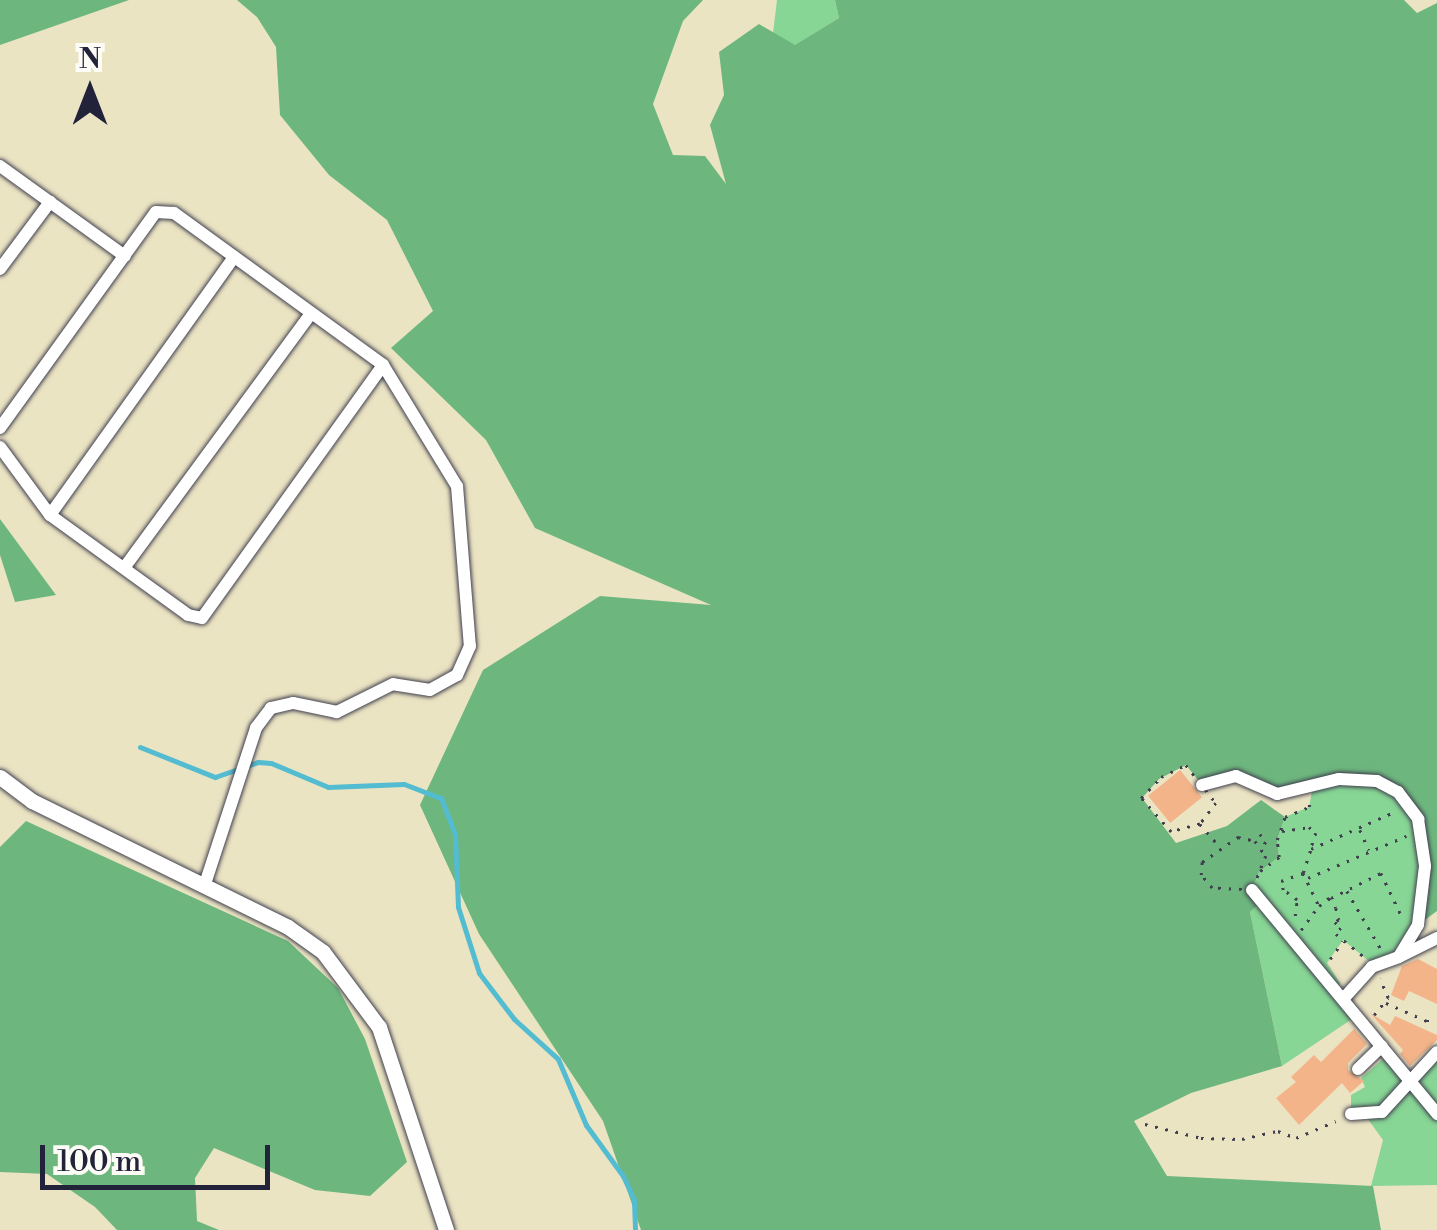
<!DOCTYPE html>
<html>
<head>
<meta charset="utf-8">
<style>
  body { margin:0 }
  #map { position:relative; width:1437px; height:1230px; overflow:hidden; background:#ebe4c3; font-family:"Libre Bodoni",serif }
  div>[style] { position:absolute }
  .green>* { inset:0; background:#87d695 }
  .forest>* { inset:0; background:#6db77e }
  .stream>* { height:5px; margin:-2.5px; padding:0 2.5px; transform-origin:2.5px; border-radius:2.5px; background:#53bcd1 }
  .building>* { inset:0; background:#f4b489; transform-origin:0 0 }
  .path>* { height:2.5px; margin-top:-1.25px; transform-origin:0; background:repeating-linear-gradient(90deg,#403f4f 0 2.5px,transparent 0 10.5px) }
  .roads { filter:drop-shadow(0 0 2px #403f4f) drop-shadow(0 0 2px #403f4f) }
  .minor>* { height:12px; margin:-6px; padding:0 6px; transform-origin:6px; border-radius:6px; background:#fff }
  .tertiary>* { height:15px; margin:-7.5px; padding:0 7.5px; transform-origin:7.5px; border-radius:7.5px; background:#fff }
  span { translate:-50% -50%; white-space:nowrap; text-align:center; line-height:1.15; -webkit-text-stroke:8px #fdfcf7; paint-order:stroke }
  .north { position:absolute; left:40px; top:40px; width:100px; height:100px; -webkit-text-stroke:8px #fdfcf7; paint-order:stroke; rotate:0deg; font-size:28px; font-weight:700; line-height:40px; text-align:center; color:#22223b }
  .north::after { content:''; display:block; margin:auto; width:35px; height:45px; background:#22223b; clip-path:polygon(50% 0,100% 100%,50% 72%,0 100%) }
  .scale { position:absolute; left:40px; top:1145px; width:230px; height:45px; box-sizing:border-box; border:5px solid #22223b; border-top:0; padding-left:12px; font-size:30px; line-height:35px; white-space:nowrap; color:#22223b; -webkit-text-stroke:8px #fdfcf7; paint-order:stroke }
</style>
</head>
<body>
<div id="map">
  <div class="green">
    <i style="clip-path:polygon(777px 0,835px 0,839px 18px,794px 46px,773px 33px)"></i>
    <i style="clip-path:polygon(1377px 781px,1398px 792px,1418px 819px,1425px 866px,1418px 925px,1399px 957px,1375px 966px,1343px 940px,1327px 963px,1340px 983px,1337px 990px,1358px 1015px,1282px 1066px,1250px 912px,1261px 901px,1252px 890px,1259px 872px,1279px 857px,1277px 840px,1285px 817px,1309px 807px,1313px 786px)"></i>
    <i style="clip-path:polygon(1437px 1052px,1437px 1185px,1371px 1186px,1383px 1140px,1365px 1115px,1351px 1114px,1351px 1095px,1365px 1087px,1361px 1078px,1389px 1054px,1410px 1080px)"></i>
  </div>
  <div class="forest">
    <i style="clip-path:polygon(0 0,129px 0,0 45px)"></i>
    <i style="clip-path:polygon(237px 0,703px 0,683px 21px,653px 104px,673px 155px,705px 156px,726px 184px,710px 125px,724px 95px,719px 52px,759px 24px,795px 45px,839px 18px,835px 0,1404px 0,1417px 13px,1437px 3px,1437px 911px,1418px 925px,1425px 866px,1418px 820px,1398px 792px,1377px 781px,1339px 779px,1277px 794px,1236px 776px,1202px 785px,1186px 765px,1159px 779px,1142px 798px,1176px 843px,1227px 826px,1261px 800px,1285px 817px,1277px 840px,1279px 857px,1259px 872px,1252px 890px,1262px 901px,1250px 912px,1282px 1066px,1191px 1093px,1134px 1121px,1167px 1176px,1373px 1186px,1381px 1230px,641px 1230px,603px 1121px,479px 934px,420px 805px,483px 670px,600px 596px,711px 605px,535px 528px,486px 440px,391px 348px,433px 311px,387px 220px,329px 175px,280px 115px,276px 47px,257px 17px)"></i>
    <i style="clip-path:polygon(0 519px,56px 595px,15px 602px,0 555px)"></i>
    <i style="clip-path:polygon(26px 821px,288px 941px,338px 988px,365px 1039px,407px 1162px,370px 1196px,315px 1190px,214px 1148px,195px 1178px,197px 1221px,219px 1230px,117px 1230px,95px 1207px,47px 1174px,0 1172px,0 847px)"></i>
  </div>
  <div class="stream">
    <i style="left:140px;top:747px;width:81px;rotate:21.8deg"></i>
    <i style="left:215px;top:777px;width:46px;rotate:-19.2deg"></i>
    <i style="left:258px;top:762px;width:13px;rotate:4deg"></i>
    <i style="left:271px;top:763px;width:62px;rotate:22.8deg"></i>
    <i style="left:328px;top:787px;width:76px;rotate:-2.3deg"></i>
    <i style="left:404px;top:784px;width:40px;rotate:21deg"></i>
    <i style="left:441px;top:798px;width:40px;rotate:69deg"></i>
    <i style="left:455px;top:835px;width:72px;rotate:87.6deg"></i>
    <i style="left:458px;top:907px;width:69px;rotate:72.3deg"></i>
    <i style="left:479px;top:973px;width:58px;rotate:52.7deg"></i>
    <i style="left:514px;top:1019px;width:59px;rotate:42.3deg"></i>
    <i style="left:558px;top:1059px;width:72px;rotate:67deg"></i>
    <i style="left:586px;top:1125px;width:63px;rotate:54deg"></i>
    <i style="left:623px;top:1176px;width:26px;rotate:65deg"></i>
    <i style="left:634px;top:1200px;width:30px;rotate:88deg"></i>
  </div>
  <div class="building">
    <i style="left:1180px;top:770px;width:35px;height:41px;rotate:51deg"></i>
    <i style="clip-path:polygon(1418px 959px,1437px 969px,1437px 1004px,1409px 991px,1404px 1001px,1391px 995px,1402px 966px)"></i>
    <i style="clip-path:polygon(1370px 1013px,1390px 1025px,1395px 1016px,1437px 1035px,1437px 1040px,1410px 1066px,1400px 1054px,1403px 1050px)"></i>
    <i style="clip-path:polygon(1354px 1029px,1367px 1044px,1348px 1063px,1348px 1070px,1364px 1081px,1350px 1093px,1342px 1083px,1299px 1125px,1276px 1098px,1296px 1082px,1291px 1077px,1314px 1055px,1321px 1062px)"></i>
  </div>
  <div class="path">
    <i style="left:1186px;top:765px;width:48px;rotate:51.7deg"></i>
    <i style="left:1216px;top:803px;width:26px;rotate:127deg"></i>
    <i style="left:1200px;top:824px;width:30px;rotate:165deg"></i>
    <i style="left:1171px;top:832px;width:45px;rotate:-131.4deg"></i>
    <i style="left:1141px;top:798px;width:29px;rotate:-46deg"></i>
    <i style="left:1161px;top:777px;width:28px;rotate:-26deg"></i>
    <i style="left:1200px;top:824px;width:30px;rotate:49deg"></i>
    <i style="left:1360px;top:830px;width:22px;rotate:66deg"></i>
    <i style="left:1282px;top:831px;width:27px;rotate:-8deg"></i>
    <i style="left:1309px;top:827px;width:9px;rotate:41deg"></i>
    <i style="left:1316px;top:833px;width:16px;rotate:108deg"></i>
    <i style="left:1260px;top:834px;width:10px;rotate:53deg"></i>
    <i style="left:1266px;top:842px;width:7px;rotate:124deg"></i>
    <i style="left:1238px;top:837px;width:17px;rotate:13deg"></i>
    <i style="left:1255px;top:841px;width:19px;rotate:54deg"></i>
    <i style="left:1266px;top:856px;width:37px;rotate:112deg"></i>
    <i style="left:1252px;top:890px;width:40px;rotate:-177.1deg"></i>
    <i style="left:1212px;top:888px;width:17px;rotate:-130deg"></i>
    <i style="left:1201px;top:875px;width:13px;rotate:-86deg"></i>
    <i style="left:1202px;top:862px;width:44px;rotate:-34.8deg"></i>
    <i style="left:1260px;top:871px;width:24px;rotate:-36deg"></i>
    <i style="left:1279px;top:857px;width:17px;rotate:-97deg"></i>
    <i style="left:1277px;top:840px;width:24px;rotate:-71deg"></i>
    <i style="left:1285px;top:817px;width:26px;rotate:-23deg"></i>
    <i style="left:1309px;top:807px;width:7px;rotate:-82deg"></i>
    <i style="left:1303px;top:873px;width:37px;rotate:64deg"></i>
    <i style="left:1319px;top:906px;width:13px;rotate:-39deg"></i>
    <i style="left:1329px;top:898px;width:12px;rotate:55deg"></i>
    <i style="left:1336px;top:908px;width:12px;rotate:76deg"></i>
    <i style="left:1339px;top:920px;width:4px;rotate:153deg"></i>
    <i style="left:1335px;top:922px;width:8px;rotate:45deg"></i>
    <i style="left:1341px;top:928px;width:8px;rotate:130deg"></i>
    <i style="left:1336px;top:934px;width:36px;rotate:39deg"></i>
    <i style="left:1308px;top:878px;width:107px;rotate:-23.2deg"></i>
    <i style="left:1347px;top:891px;width:67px;rotate:59.6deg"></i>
    <i style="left:1331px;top:898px;width:56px;rotate:-26.6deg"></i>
    <i style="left:1381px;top:873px;width:51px;rotate:64.4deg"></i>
    <i style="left:1295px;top:916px;width:16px;rotate:-83deg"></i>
    <i style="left:1297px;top:900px;width:17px;rotate:-144deg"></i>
    <i style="left:1283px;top:890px;width:9px;rotate:-103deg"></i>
    <i style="left:1281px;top:881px;width:23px;rotate:-20deg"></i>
    <i style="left:1303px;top:873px;width:25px;rotate:-72deg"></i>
    <i style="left:1311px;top:849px;width:91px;rotate:-24deg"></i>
    <i style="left:1301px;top:930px;width:27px;rotate:-54deg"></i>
    <i style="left:1330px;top:959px;width:22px;rotate:-54deg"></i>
    <i style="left:1386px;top:1003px;width:45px;rotate:23.7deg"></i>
    <i style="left:1427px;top:1021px;width:10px"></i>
    <i style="left:1374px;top:1015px;width:22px;rotate:-51deg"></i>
    <i style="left:1388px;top:998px;width:21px;rotate:-113deg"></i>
    <i style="left:1145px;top:1124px;width:58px;rotate:14deg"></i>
    <i style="left:1201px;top:1138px;width:41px;rotate:1.4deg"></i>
    <i style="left:1242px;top:1139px;width:37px;rotate:-13deg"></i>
    <i style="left:1278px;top:1131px;width:19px;rotate:21deg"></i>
    <i style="left:1296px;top:1138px;width:43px;rotate:-23deg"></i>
  </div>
  <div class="roads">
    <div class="minor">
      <i style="left:0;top:166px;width:154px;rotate:35.8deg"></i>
      <i style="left:0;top:269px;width:84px;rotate:-53.3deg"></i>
      <i style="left:0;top:428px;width:266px;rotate:-54.2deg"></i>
      <i style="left:156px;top:212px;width:18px;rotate:3deg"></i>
      <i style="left:174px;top:213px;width:258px;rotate:36deg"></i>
      <i style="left:383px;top:365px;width:142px;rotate:58.6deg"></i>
      <i style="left:457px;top:486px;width:161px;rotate:85.4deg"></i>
      <i style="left:470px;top:646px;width:32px;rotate:114deg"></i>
      <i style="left:457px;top:675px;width:31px;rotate:151deg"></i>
      <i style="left:430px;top:690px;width:37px;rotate:-171deg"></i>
      <i style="left:393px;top:684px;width:63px;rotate:153.4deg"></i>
      <i style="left:337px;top:712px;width:45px;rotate:-168.4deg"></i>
      <i style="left:293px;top:703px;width:23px;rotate:167deg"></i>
      <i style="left:271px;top:708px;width:25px;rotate:127deg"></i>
      <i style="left:256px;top:728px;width:167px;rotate:108.1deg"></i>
      <i style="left:0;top:447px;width:84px;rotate:53.7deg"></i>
      <i style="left:50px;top:515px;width:170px;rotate:35.9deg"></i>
      <i style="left:188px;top:615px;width:14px;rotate:12deg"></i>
      <i style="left:202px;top:618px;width:311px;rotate:-54.4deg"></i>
      <i style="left:50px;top:515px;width:317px;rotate:-54.5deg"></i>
      <i style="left:124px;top:568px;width:316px;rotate:-53.7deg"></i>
      <i style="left:1202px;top:785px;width:35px;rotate:-15deg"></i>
      <i style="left:1236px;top:776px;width:45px;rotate:23.7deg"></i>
      <i style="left:1277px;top:794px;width:64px;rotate:-13.6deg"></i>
      <i style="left:1339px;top:779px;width:38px;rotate:3deg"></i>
      <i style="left:1377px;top:781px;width:24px;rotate:28deg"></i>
      <i style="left:1398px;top:792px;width:34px;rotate:53deg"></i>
      <i style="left:1418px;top:819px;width:48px;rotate:81.5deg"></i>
      <i style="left:1425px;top:866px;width:59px;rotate:96.8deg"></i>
      <i style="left:1418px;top:925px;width:37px;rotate:121deg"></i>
      <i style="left:1399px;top:957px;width:29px;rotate:160deg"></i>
      <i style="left:1372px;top:967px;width:42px;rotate:132.1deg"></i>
      <i style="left:1252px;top:890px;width:291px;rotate:50.4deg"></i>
      <i style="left:1401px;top:956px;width:40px;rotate:-26.6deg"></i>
      <i style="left:1358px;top:1069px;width:33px;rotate:-44deg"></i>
      <i style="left:1351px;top:1114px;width:31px;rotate:-4deg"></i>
      <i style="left:1382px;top:1112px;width:81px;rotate:-47.5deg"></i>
    </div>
    <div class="tertiary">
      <i style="left:0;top:777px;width:40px;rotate:37deg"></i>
      <i style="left:32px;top:801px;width:285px;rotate:26.2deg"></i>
      <i style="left:288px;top:927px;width:43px;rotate:35.5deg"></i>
      <i style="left:323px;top:952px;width:94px;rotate:53.3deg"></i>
      <i style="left:379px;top:1027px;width:214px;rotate:71.7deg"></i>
    </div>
  </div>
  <div class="north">N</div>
  <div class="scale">100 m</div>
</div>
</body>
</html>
